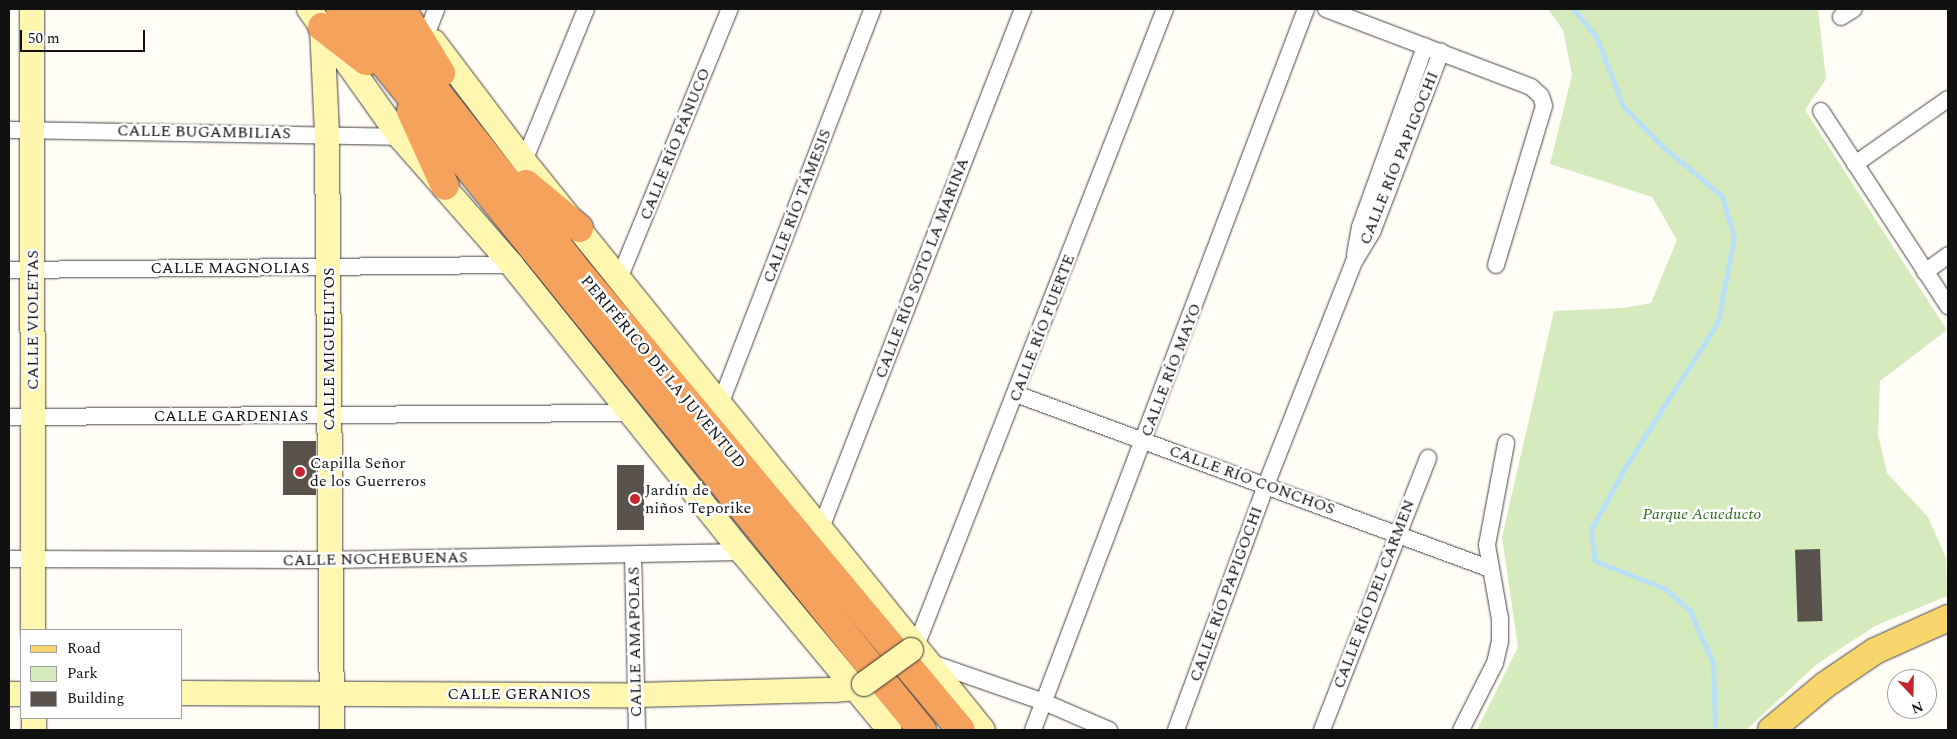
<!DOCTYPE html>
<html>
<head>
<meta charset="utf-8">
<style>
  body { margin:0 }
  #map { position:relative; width:1957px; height:739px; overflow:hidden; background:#fffdf5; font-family:Spectral,serif }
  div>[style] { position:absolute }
  .green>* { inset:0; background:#d5ebbd }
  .stream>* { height:5px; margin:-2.5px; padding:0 2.5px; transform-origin:2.5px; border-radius:2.5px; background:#b9e0f7 }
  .building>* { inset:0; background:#5a524d; transform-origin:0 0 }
  .roads { filter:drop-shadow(0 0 1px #444) drop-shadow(0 0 1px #444) }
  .street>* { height:16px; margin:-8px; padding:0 8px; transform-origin:8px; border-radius:8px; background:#fff }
  .secondary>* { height:24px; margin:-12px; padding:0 12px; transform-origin:12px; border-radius:12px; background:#fff6b0 }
  .primary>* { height:26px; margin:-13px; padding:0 13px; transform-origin:13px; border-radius:13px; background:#f9d66b }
  .highway>* { height:28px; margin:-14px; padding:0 14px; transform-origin:14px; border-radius:14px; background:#f5a25d }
  .bridges { filter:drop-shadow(0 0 1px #333) drop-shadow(0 0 1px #333) }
  .secondary-bridge>* { height:24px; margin:-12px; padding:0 12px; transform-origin:12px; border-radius:12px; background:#fff6b0 }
  .dots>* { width:14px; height:14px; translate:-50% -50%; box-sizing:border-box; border:2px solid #fff; border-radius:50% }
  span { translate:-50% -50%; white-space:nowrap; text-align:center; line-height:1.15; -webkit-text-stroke:5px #fff; paint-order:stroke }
  .street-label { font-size:16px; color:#111 }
  .poi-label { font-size:16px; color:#111 }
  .left { translate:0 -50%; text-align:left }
  .park-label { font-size:16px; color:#2f6b1f; font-style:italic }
  .frame { position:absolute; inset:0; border:10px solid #111; pointer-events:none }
  .legend { position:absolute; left:20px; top:629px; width:162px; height:90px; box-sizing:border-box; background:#fff; border:1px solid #a0a0a0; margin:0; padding:6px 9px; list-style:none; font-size:15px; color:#111 }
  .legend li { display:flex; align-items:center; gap:10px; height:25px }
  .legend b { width:25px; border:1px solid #a0a0a0 }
  .north { position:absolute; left:1887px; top:669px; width:50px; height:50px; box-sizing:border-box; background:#fff; border:1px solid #a0a0a0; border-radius:50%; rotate:159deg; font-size:14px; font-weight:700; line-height:20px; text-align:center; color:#111 }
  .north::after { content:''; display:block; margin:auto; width:18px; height:22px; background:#c4262e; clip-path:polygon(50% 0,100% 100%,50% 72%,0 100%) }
  .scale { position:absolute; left:20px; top:30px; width:125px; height:22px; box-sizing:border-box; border:2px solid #111; border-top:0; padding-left:6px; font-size:15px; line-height:18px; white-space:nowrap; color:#111; -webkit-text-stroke:4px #fff; paint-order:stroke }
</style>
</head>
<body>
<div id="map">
  <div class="green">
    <i style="clip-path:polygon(1548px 9px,1818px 9px,1826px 79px,1805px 110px,1947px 330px,1880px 381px,1878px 435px,1887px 473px,1928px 517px,1946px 558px,1947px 596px,1875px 626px,1817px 664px,1746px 730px,1477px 730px,1518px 647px,1502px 537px,1554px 311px,1623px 308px,1651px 303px,1677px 240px,1652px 197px,1550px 164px,1572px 75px,1563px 30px)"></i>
  </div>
  <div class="stream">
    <i style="left:1573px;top:9px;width:35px;rotate:50deg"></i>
    <i style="left:1596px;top:36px;width:75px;rotate:68.9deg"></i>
    <i style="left:1623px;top:106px;width:56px;rotate:45.7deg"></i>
    <i style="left:1662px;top:146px;width:78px;rotate:39.8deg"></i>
    <i style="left:1722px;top:196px;width:43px;rotate:73.7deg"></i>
    <i style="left:1734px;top:237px;width:86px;rotate:100.7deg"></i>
    <i style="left:1718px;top:322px;width:163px;rotate:122.7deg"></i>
    <i style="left:1630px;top:459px;width:80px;rotate:119.1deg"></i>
    <i style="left:1591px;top:529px;width:32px;rotate:83deg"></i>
    <i style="left:1595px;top:561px;width:74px;rotate:21.4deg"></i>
    <i style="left:1664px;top:588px;width:35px;rotate:41deg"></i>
    <i style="left:1690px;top:611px;width:57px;rotate:66.1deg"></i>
    <i style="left:1713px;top:663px;width:67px;rotate:88.3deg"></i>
  </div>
  <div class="building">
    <i style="left:283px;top:441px;width:33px;height:54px"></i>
    <i style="left:617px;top:465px;width:27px;height:65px"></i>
    <i style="left:1820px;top:549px;width:72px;height:25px;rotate:88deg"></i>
  </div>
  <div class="roads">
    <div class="street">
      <i style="left:1326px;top:9px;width:219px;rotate:20.8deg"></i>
      <i style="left:1531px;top:87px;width:13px;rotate:42deg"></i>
      <i style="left:1541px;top:96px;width:10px;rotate:73deg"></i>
      <i style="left:1544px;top:106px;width:166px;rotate:106.8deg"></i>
      <i style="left:1841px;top:17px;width:15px;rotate:-32deg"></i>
      <i style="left:427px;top:33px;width:26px;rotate:-69deg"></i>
      <i style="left:1821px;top:111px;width:233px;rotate:56.9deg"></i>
      <i style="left:9px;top:130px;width:391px;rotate:1deg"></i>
      <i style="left:524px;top:161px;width:164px;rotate:-67.8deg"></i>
      <i style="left:1855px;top:164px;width:113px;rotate:-35deg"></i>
      <i style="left:1355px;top:255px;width:28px;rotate:-80deg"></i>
      <i style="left:1360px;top:227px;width:192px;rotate:-70.2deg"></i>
      <i style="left:9px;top:270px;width:503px;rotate:-0.57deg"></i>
      <i style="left:1925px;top:272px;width:29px;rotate:-36deg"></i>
      <i style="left:619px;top:279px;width:292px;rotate:-67.7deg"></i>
      <i style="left:1016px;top:394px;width:503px;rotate:20.24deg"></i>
      <i style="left:721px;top:402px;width:421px;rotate:-68.9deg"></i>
      <i style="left:9px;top:417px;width:623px;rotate:-0.37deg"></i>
      <i style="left:821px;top:528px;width:557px;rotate:-68.73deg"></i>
      <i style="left:633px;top:555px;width:175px;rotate:88.7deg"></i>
      <i style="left:9px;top:559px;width:321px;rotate:0.2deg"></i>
      <i style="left:330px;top:560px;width:412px;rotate:-1.1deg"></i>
      <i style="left:916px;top:646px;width:684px;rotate:-68.65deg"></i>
      <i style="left:929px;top:662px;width:122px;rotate:19.2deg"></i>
      <i style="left:1044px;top:702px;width:71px;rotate:23.3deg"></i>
      <i style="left:1033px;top:730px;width:771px;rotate:-69.26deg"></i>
      <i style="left:1176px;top:730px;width:261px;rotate:-69.8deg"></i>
      <i style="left:1266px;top:485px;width:240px;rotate:-68.5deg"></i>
      <i style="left:1354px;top:262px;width:37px;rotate:-59deg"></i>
      <i style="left:1373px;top:230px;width:191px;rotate:-69.1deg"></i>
      <i style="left:1322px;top:730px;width:292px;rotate:-68.7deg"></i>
      <i style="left:1461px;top:730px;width:75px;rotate:-63.1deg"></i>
      <i style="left:1495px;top:663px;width:23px;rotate:-77deg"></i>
      <i style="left:1500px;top:641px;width:22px;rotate:-90deg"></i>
      <i style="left:1500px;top:619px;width:75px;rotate:-100deg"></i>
      <i style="left:1487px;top:545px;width:104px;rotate:-79.4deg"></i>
    </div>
    <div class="secondary">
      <i style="left:32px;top:9px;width:621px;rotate:89.91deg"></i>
      <i style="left:309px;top:9px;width:157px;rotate:54.6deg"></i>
      <i style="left:400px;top:137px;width:170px;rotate:48.8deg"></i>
      <i style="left:512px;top:265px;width:368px;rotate:51.3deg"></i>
      <i style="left:742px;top:552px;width:231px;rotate:50.3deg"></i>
      <i style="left:322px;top:27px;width:106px;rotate:87.3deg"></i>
      <i style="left:327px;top:133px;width:597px;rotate:89.52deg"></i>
      <i style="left:434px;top:42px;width:149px;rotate:52.9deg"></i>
      <i style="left:524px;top:161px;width:731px;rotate:51.11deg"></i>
      <i style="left:181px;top:693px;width:456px;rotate:0.3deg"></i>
      <i style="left:637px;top:695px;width:197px;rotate:-1.5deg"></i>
      <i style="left:834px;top:690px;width:23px;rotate:-5deg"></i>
      <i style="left:857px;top:688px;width:8px;rotate:-30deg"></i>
      <i style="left:9px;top:694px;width:12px"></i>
      <i style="left:34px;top:718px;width:12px;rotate:90deg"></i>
    </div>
    <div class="primary">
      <i style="left:1771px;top:730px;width:70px;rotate:-39.8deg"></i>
      <i style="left:1825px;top:685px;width:60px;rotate:-34.2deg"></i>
      <i style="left:1875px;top:651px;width:80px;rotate:-24.3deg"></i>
    </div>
    <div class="highway">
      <i style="left:340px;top:9px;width:927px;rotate:51.09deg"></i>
      <i style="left:371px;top:9px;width:340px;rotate:51.7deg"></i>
      <i style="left:582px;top:276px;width:591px;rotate:50.14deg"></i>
      <i style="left:402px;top:9px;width:75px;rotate:58.6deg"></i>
      <i style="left:322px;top:27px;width:56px;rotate:37.7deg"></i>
      <i style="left:411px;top:111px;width:82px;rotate:65.6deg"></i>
      <i style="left:526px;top:184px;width:69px;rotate:39.7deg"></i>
    </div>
  </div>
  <div class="bridges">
    <div class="secondary-bridge">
      <i style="left:864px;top:684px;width:58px;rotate:-35.9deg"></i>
    </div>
  </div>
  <div class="dots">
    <i style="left:300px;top:472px;background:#c4262e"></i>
    <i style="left:635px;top:499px;background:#c4262e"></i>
  </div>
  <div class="street-label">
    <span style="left:204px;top:132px;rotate:1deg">CALLE BUGAMBILIAS</span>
    <span style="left:675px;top:144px;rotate:-68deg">CALLE RÍO PÁNUCO</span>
    <span style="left:1399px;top:158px;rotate:-68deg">CALLE RÍO PAPIGOCHI</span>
    <span style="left:797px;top:206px;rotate:-69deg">CALLE RÍO TÁMESIS</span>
    <span style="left:230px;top:268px">CALLE MAGNOLIAS</span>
    <span style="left:922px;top:268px;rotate:-69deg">CALLE RÍO SOTO LA MARINA</span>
    <span style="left:33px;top:320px;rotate:-90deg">CALLE VIOLETAS</span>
    <span style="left:1042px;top:328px;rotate:-69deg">CALLE RÍO FUERTE</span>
    <span style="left:329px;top:349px;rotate:-90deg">CALLE MIGUELITOS</span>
    <span style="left:1171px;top:370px;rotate:-69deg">CALLE RÍO MAYO</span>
    <span style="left:663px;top:372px;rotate:50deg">PERIFÉRICO DE LA JUVENTUD</span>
    <span style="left:231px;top:416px">CALLE GARDENIAS</span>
    <span style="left:1252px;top:480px;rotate:20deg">CALLE RÍO CONCHOS</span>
    <span style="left:375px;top:559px;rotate:-1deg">CALLE NOCHEBUENAS</span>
    <span style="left:1226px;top:594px;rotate:-70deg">CALLE RÍO PAPIGOCHI</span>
    <span style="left:1374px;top:594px;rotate:-69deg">CALLE RÍO DEL CARMEN</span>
    <span style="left:635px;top:642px;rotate:-91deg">CALLE AMAPOLAS</span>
    <span style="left:519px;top:694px">CALLE GERANIOS</span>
  </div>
  <div class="poi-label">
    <span class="left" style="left:310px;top:472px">Capilla Señor<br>de los Guerreros</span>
    <span class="left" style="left:645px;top:499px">Jardín de<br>niños Teporike</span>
  </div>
  <div class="park-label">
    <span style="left:1702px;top:514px">Parque Acueducto</span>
  </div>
  <div class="frame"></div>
  <ul class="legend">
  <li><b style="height:6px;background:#f9d66b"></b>Road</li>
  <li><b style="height:14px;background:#d5ebbd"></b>Park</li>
  <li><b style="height:14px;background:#5a524d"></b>Building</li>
  </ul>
  <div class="north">N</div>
  <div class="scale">50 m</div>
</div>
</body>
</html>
